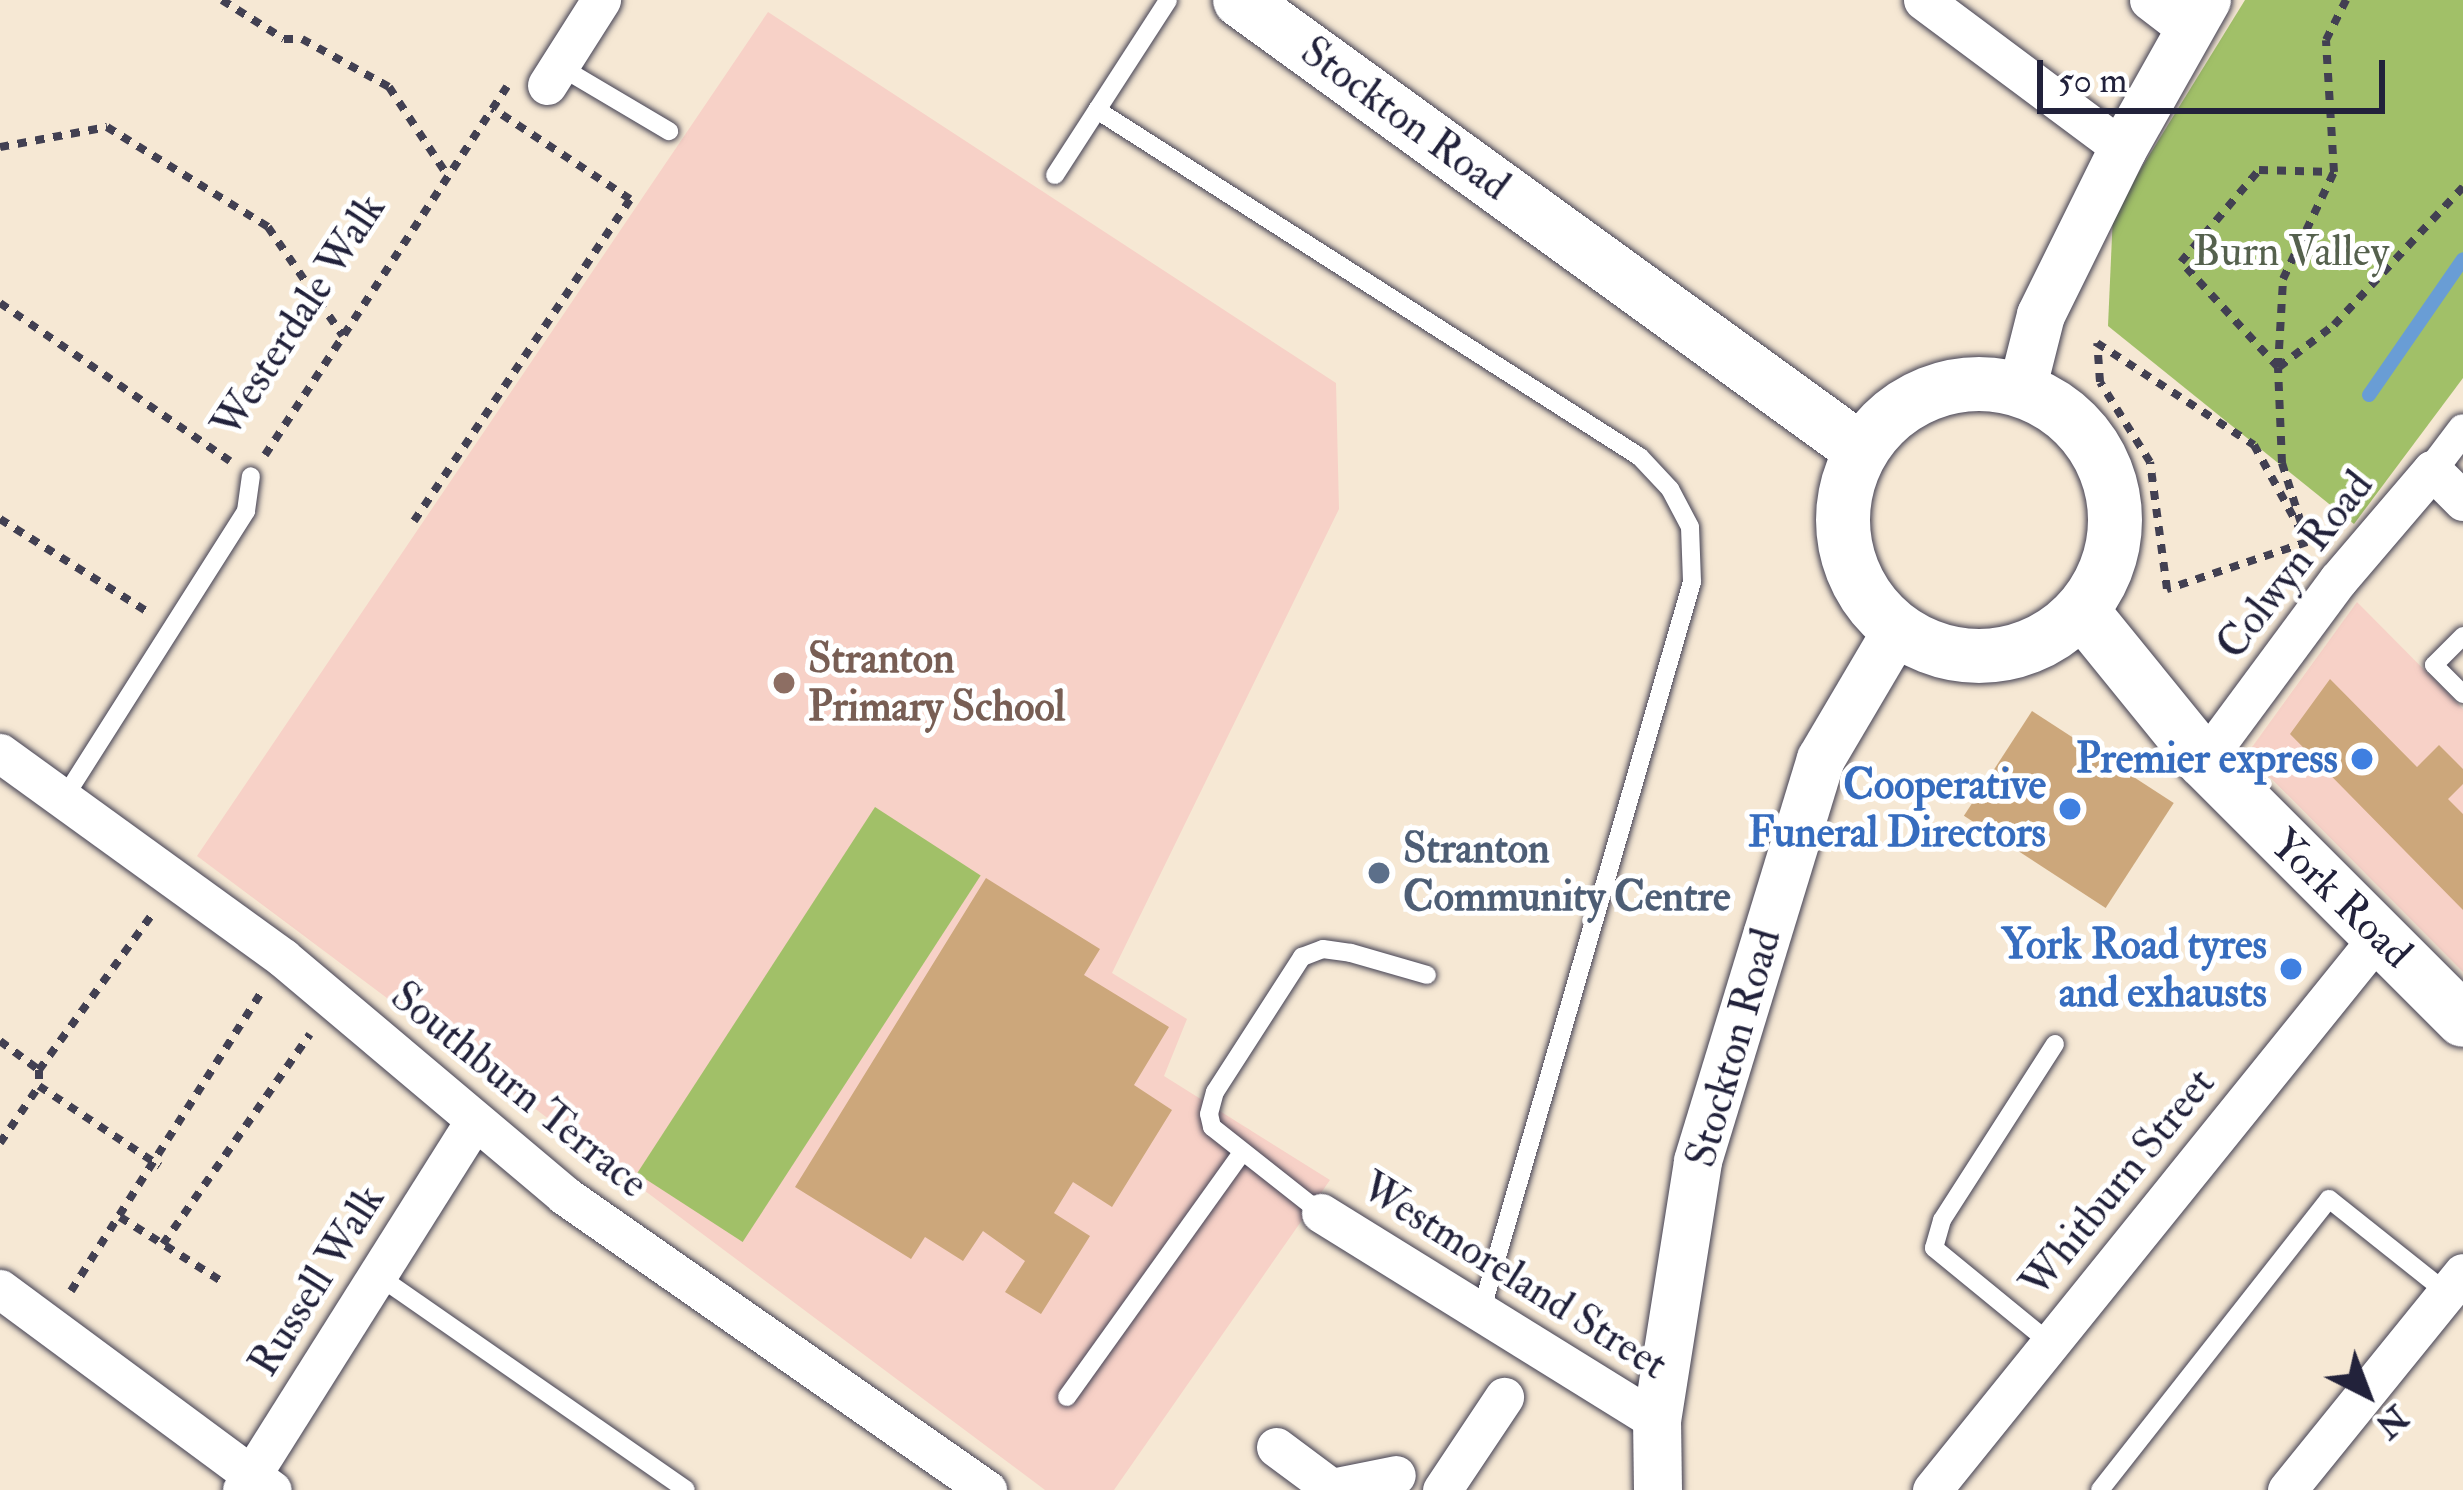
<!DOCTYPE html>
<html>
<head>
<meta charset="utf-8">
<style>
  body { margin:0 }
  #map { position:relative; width:2463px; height:1490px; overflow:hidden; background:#f6e8d4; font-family:"IM FELL Double Pica",serif }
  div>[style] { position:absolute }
  .built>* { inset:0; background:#f7d1c7 }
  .green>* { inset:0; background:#a1c068; transform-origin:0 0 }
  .stream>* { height:14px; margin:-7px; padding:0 7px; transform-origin:7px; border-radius:7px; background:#699dd5 }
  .building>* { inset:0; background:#cca77b; transform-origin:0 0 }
  .path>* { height:8px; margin-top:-4px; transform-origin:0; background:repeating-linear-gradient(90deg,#424052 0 9px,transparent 0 18px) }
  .roads { filter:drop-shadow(0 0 3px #424052) drop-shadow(0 0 3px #424052) }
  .service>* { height:18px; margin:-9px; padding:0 9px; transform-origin:9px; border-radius:9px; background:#fff }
  .pedestrian>* { height:30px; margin:-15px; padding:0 15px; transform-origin:15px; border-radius:15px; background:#fff }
  .minor>* { height:39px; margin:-19.5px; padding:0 19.5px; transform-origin:19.5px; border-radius:19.5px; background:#fff }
  .tertiary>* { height:48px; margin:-24px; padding:0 24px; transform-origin:24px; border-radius:24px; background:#fff }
  .secondary>* { height:54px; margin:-27px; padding:0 27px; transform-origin:27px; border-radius:27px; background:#fff }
  .secondary>.ring { margin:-27px; padding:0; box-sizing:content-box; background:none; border:54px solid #fff; border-radius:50% }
  .dots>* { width:33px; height:33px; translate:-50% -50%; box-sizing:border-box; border:6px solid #fff; border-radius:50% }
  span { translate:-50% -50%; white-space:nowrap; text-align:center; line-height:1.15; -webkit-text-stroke:10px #fff; paint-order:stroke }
  .street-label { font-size:42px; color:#22223b }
  .park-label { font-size:42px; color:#55614d }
  .education-label { font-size:42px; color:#785e54; font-weight:700 }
  .left { translate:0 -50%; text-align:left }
  .shop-label { font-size:42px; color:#366cbe; font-weight:700 }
  .right { translate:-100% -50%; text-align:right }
  .service-label { font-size:42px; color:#4e5e75; font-weight:700 }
  .north { position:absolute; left:2307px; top:1334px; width:120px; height:120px; -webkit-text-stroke:9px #fff; paint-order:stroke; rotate:138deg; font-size:33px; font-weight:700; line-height:48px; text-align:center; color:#22223b }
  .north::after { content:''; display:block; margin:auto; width:42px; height:54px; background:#22223b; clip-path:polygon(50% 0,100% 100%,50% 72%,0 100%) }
  .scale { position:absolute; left:2037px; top:60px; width:348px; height:54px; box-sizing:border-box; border:6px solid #22223b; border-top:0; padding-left:15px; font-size:36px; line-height:42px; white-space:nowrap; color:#22223b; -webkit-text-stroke:9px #fff; paint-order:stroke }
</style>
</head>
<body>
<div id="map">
  <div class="built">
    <i style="clip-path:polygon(768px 12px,1336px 383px,1339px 509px,1112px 973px,1187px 1019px,1164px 1076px,1330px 1180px,1114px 1490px,1045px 1490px,197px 856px)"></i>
    <i style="clip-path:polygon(2357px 602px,2463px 709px,2463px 972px,2247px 754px)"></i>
  </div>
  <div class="green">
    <i style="clip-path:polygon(2245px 0,2463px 0,2463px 378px,2354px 524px,2108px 326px,2113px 214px)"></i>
    <i style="left:875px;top:807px;width:126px;height:437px;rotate:33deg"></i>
  </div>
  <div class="stream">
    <i style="left:2369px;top:395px;width:165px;rotate:-55.3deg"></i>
  </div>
  <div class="building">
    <i style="clip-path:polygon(2330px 679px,2417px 767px,2439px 745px,2463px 769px,2463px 784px,2448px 799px,2463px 814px,2463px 910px,2290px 734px)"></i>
    <i style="left:2032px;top:711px;width:169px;height:125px;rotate:33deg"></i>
    <i style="clip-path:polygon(986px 878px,1100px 949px,1084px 975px,1169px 1027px,1134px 1085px,1172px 1110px,1112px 1207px,1073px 1182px,1054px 1213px,1090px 1236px,1041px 1314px,1005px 1292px,1025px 1261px,983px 1231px,963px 1261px,925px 1237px,911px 1259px,795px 1187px)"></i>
  </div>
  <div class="path">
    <i style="left:222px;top:0;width:73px;rotate:32.2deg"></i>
    <i style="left:284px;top:39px;width:18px"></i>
    <i style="left:302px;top:39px;width:99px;rotate:28.9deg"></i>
    <i style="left:389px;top:87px;width:107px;rotate:56.5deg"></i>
    <i style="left:0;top:147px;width:109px;rotate:-10.6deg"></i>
    <i style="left:107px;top:127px;width:190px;rotate:31.8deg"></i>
    <i style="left:268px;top:227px;width:132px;rotate:55.5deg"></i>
    <i style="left:0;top:303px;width:279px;rotate:34.5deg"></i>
    <i style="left:2097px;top:343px;width:187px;rotate:33deg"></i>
    <i style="left:2254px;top:445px;width:111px;rotate:61.3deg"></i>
    <i style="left:2307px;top:542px;width:148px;rotate:161.4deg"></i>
    <i style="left:2167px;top:589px;width:128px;rotate:-97.6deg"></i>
    <i style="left:2150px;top:462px;width:94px;rotate:-122deg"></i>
    <i style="left:2100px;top:382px;width:39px;rotate:-94deg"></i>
    <i style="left:2278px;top:367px;width:143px;rotate:-132.7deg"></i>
    <i style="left:2181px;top:262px;width:121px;rotate:-49.7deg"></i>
    <i style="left:2259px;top:170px;width:75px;rotate:1.5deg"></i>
    <i style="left:2279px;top:367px;width:69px;rotate:-37.4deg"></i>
    <i style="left:2334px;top:325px;width:189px;rotate:-46.9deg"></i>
    <i style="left:265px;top:455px;width:441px;rotate:-56.7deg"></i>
    <i style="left:0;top:519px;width:173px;rotate:32.2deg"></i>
    <i style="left:414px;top:521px;width:388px;rotate:-56.1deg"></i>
    <i style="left:630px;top:199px;width:165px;rotate:-146.6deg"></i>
    <i style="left:2301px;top:523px;width:63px;rotate:-107.6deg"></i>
    <i style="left:2282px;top:463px;width:96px;rotate:-92.4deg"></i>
    <i style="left:2278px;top:367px;width:88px;rotate:-86.7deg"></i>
    <i style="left:2283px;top:279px;width:119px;rotate:-64.5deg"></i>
    <i style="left:2334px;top:172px;width:132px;rotate:-93.5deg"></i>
    <i style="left:2326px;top:40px;width:45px;rotate:-63.4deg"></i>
    <i style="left:0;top:1041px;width:49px;rotate:36.6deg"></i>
    <i style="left:39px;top:1070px;width:195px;rotate:-54deg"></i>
    <i style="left:39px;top:1070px;width:16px;rotate:90deg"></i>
    <i style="left:39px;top:1086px;width:145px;rotate:33.5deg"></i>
    <i style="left:0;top:1143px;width:69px;rotate:-55.6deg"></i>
    <i style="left:120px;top:1217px;width:125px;rotate:32.3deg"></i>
    <i style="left:163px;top:1244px;width:256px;rotate:-55deg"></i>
    <i style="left:71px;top:1291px;width:357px;rotate:-57.5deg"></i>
  </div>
  <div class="roads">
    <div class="service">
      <i style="left:559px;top:66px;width:128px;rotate:30.6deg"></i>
      <i style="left:1097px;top:110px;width:644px;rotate:32.58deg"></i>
      <i style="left:1640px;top:457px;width:44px;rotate:46.8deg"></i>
      <i style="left:1670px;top:489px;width:43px;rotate:62.2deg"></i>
      <i style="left:1690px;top:527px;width:55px;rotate:87.9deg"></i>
      <i style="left:1692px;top:582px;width:760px;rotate:106.12deg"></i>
      <i style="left:1055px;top:175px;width:208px;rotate:-57.1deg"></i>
      <i style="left:2463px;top:636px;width:41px;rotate:135deg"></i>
      <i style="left:2434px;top:665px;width:41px;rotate:45deg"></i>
      <i style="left:64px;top:798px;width:340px;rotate:-57.6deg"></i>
      <i style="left:246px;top:511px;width:35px;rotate:-82deg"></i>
      <i style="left:1321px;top:1213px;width:139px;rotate:-141.7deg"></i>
      <i style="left:1212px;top:1127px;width:13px;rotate:-103deg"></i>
      <i style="left:1209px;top:1114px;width:23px;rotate:-75deg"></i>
      <i style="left:1215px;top:1092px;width:161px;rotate:-57.2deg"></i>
      <i style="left:1302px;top:957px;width:22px;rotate:-21deg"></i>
      <i style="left:1323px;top:949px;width:28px;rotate:8deg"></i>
      <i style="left:1351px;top:953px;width:79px;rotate:16.1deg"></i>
      <i style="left:377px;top:1275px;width:376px;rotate:34.8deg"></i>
      <i style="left:2050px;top:1343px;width:150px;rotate:-140.7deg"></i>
      <i style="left:1934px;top:1248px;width:29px;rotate:-74deg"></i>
      <i style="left:1942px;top:1220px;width:209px;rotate:-57.3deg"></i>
      <i style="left:1067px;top:1397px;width:300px;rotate:-54.4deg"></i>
      <i style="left:2100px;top:1490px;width:370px;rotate:-51.8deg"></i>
      <i style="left:2329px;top:1199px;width:151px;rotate:38.5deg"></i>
    </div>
    <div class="pedestrian">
      <i style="left:2432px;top:470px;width:51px;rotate:-52.9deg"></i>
    </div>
    <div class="minor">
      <i style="left:1923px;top:0;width:249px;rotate:36.7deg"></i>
      <i style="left:2149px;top:0;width:49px;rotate:37.6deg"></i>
      <i style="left:547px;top:85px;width:101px;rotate:-57.6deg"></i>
      <i style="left:0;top:753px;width:349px;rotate:35.9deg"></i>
      <i style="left:283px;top:958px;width:368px;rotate:40.1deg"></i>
      <i style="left:564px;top:1195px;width:516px;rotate:34.89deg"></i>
      <i style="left:2204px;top:761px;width:225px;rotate:-53.5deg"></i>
      <i style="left:2338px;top:580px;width:145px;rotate:-49.5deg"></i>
      <i style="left:2432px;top:470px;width:44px;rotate:45deg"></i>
      <i style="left:1321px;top:1213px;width:395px;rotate:31.8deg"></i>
      <i style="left:0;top:1289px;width:338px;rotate:36.5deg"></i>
      <i style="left:1276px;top:1447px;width:69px;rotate:36.7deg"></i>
      <i style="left:1331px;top:1488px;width:66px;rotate:-11.3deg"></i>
      <i style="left:242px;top:1490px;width:434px;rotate:-57.8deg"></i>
      <i style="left:1442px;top:1490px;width:112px;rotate:-56.3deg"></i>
      <i style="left:1932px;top:1490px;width:710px;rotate:-51.11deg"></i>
      <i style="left:2287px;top:1490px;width:279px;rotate:-51deg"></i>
    </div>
    <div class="tertiary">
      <i style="left:2022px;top:390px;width:77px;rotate:-75.8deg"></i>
      <i style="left:2041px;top:315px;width:185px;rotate:-63.7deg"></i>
      <i style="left:2123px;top:149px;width:171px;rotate:-60.6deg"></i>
      <i style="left:1658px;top:1490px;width:69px;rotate:-90.8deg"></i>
      <i style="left:1657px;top:1421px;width:263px;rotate:-81deg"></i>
      <i style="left:1698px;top:1161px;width:420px;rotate:-73deg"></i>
      <i style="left:1821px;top:759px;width:150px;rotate:-59.5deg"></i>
    </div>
    <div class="secondary">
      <i style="left:1240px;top:0;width:767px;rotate:35.93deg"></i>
      <i class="ring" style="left:1843px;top:384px;width:218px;height:218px"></i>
      <i style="left:2082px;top:611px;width:193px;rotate:50.9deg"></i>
      <i style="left:2204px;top:761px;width:366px;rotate:45deg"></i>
    </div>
  </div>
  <div class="dots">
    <i style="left:784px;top:683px;background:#8d6e63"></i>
    <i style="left:2362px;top:759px;background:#3f7fe0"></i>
    <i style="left:2070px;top:809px;background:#3f7fe0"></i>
    <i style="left:1379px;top:873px;background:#5c6f8a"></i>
    <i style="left:2291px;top:969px;background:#3f7fe0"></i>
  </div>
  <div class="street-label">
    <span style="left:1405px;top:119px;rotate:36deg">Stockton Road</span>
    <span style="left:299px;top:316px;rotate:-57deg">Westerdale Walk</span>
    <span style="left:2295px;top:565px;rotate:-52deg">Colwyn Road</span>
    <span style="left:2341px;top:899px;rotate:44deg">York Road</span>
    <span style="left:1734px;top:1048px;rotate:-74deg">Stockton Road</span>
    <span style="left:519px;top:1090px;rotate:39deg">Southburn Terrace</span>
    <span style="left:2118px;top:1183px;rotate:-51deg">Whitburn Street</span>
    <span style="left:1514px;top:1276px;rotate:32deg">Westmoreland Street</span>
    <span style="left:317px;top:1281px;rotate:-58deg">Russell Walk</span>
  </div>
  <div class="park-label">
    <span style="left:2291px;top:252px">Burn Valley</span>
  </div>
  <div class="education-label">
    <span class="left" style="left:808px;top:683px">Stranton<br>Primary School</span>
  </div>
  <div class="shop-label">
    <span class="right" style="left:2338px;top:759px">Premier express</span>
    <span class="right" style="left:2046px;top:809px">Cooperative<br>Funeral Directors</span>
    <span class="right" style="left:2267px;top:969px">York Road tyres<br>and exhausts</span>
  </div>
  <div class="service-label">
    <span class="left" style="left:1403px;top:873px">Stranton<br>Community Centre</span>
  </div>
  <div class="north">N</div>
  <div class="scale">50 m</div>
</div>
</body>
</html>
